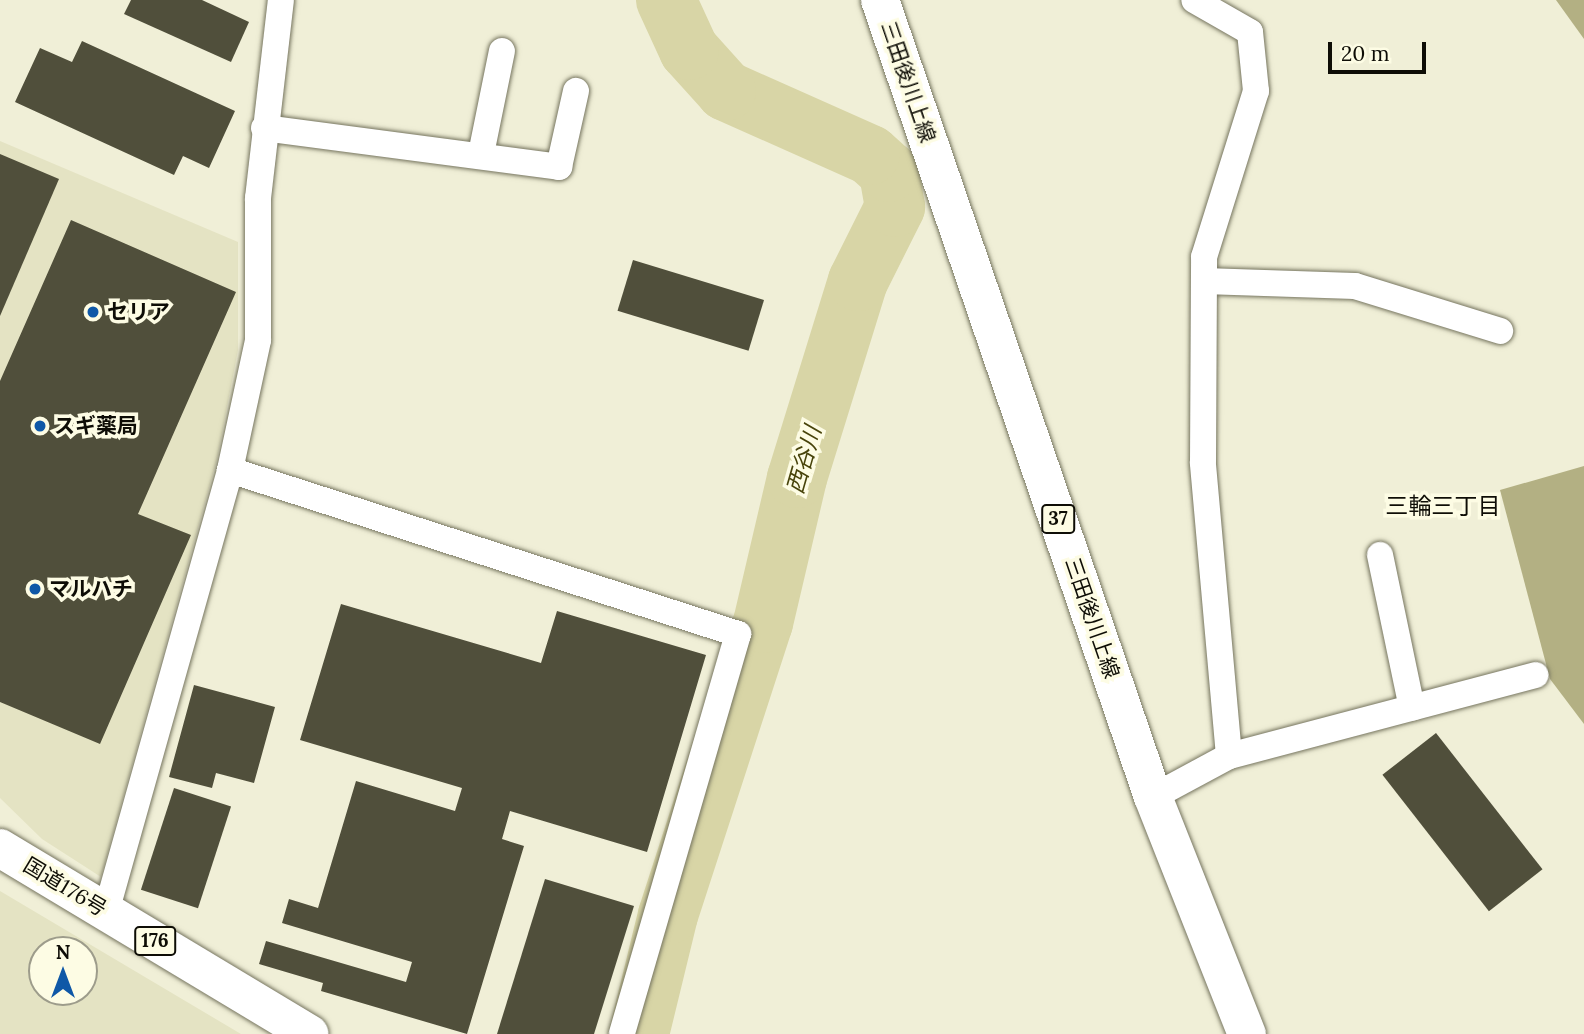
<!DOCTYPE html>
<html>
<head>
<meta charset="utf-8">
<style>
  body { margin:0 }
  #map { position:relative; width:1584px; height:1034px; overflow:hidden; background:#f0efd7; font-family:Lora,"Noto Sans JP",serif }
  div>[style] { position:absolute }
  .built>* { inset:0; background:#e4e3c3 }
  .forest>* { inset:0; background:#b3b083 }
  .river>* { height:60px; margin:-30px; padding:0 30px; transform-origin:30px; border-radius:30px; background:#d8d5a6 }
  .building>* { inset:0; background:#504f3b; transform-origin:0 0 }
  .roads { filter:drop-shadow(0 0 2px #76755f) drop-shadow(0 0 2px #76755f) }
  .street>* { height:26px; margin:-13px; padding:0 13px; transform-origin:13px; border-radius:13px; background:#fff }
  .primary>* { height:38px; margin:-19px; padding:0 19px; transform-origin:19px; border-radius:19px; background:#fff }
  .highway>* { height:38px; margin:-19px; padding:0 19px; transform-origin:19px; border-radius:19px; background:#fff }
  .dots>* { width:19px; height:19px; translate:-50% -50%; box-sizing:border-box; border:4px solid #fdfce4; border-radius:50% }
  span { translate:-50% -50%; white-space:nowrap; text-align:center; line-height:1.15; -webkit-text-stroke:7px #fdfce4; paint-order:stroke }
  .shield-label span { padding:2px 5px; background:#fdfce4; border:2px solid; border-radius:5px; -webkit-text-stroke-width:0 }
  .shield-label { font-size:19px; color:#0e0d06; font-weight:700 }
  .street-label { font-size:21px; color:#0e0d06 }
  .poi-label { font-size:21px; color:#0e0d06; font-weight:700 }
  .left { translate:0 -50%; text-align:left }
  .water-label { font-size:23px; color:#48440b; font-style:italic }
  .neighbourhood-label { font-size:23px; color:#0e0d06 }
  .north { position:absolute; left:28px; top:936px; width:70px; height:70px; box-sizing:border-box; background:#fdfce4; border:2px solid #9d9c8b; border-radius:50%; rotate:0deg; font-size:19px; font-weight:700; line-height:28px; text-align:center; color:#0e0d06 }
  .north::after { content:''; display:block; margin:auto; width:24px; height:32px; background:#0f58a7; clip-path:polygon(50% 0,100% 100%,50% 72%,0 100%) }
  .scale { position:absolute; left:1328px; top:42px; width:98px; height:32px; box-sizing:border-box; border:4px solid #0e0d06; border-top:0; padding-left:9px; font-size:21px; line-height:24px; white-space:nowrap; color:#0e0d06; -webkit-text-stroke:5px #fdfce4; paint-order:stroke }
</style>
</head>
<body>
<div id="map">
  <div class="built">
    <i style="clip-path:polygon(0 141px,238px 242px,238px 350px,217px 459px,101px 877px,42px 839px,0 798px)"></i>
    <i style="clip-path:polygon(evenodd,0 891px,241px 1034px,0 1034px,0 891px,84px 950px,84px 992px,42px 992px,42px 950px,84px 950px)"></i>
  </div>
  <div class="forest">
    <i style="clip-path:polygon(1556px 0,1584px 0,1584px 39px)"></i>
    <i style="clip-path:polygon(1584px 466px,1584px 724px,1550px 679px,1500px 490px)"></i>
  </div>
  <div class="river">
    <i style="left:639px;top:1034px;width:122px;rotate:-76.3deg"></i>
    <i style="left:668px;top:915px;width:307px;rotate:-72deg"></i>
    <i style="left:763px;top:623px;width:149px;rotate:-76.8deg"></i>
    <i style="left:797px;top:478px;width:206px;rotate:-72.8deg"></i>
    <i style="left:858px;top:281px;width:83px;rotate:-63.4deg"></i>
    <i style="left:895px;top:207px;width:36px;rotate:-100deg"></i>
    <i style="left:889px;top:172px;width:25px;rotate:-138deg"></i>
    <i style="left:870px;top:155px;width:158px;rotate:-156deg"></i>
    <i style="left:726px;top:91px;width:55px;rotate:-132.1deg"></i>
    <i style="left:689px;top:50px;width:55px;rotate:-114.7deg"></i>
  </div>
  <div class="building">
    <i style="clip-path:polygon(131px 0,202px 0,249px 22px,231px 62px,124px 14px)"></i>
    <i style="clip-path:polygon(82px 41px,235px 111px,209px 168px,183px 156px,174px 175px,15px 102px,40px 48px,72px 62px)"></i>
    <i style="clip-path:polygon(0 154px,59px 179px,0 316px)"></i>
    <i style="clip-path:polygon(71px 220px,236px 292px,138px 514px,191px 535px,100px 744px,0 702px,0 381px)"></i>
    <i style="left:633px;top:260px;width:137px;height:53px;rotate:17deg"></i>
    <i style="clip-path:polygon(341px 604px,541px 663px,557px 611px,706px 655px,647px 852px,510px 811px,502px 839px,524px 846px,467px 1034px,321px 991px,323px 983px,259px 964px,266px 941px,406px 982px,412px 962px,282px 923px,289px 899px,318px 908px,356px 781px,455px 811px,462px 788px,300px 740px)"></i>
    <i style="clip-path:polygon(194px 685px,275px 707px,254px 783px,216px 773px,212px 788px,169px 777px)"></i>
    <i style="left:1436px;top:733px;width:173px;height:68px;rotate:52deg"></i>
    <i style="left:174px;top:788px;width:60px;height:107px;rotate:18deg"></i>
    <i style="clip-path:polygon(545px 879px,634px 906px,594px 1034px,497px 1034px)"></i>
  </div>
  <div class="roads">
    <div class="street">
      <i style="left:264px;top:128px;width:298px;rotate:7.5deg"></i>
      <i style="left:559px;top:167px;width:78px;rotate:-77.4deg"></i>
      <i style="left:481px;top:154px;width:105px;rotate:-78.5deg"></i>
      <i style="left:1204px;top:281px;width:151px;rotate:1.9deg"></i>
      <i style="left:1355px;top:286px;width:152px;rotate:17.2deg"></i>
      <i style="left:230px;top:470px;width:534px;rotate:17.89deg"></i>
      <i style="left:738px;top:634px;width:416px;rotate:106.2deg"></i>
      <i style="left:1380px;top:555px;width:156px;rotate:78.2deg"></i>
      <i style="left:1229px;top:756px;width:317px;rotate:-14.8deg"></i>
      <i style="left:1153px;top:797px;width:86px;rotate:-28.3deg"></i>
      <i style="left:1229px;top:756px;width:295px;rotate:-95.1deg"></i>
      <i style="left:1203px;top:462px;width:205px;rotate:-89.7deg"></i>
      <i style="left:1204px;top:257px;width:174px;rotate:-72.6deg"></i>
      <i style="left:1256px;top:91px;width:59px;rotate:-95.8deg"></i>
      <i style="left:1250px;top:32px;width:64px;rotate:-150.3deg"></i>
      <i style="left:106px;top:912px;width:459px;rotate:-74.3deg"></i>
      <i style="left:230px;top:470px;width:133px;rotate:-77.8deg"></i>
      <i style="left:258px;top:340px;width:142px;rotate:-90deg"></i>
      <i style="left:258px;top:198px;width:199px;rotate:-83.4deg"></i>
    </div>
    <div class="primary">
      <i style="left:880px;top:0;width:842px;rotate:71.09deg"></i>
      <i style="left:1153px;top:797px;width:255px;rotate:68.4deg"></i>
    </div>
    <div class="highway">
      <i style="left:0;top:848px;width:361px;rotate:31deg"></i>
    </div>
  </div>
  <div class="dots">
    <i style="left:93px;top:312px;background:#0f58a7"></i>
    <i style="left:40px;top:426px;background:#0f58a7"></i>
    <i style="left:35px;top:589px;background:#0f58a7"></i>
  </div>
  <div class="shield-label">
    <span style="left:1058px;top:519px">37</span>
    <span style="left:155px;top:941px">176</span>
  </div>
  <div class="street-label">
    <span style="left:908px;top:82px;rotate:71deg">三田後川上線</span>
    <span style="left:1092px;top:618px;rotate:71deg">三田後川上線</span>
    <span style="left:65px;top:887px;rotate:31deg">国道176号</span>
  </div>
  <div class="poi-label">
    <span class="left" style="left:107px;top:312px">セリア</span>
    <span class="left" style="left:54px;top:426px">スギ薬局</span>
    <span class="left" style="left:49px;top:589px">マルハチ</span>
  </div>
  <div class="water-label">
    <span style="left:804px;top:460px;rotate:-74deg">西谷川</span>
  </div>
  <div class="neighbourhood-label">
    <span style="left:1443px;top:506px">三輪三丁目</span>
  </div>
  <div class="north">N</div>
  <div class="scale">20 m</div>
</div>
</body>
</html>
